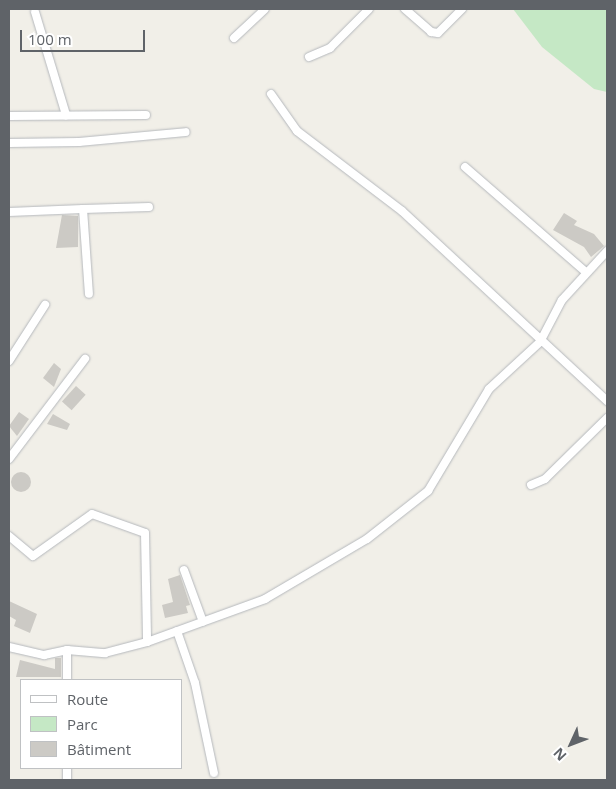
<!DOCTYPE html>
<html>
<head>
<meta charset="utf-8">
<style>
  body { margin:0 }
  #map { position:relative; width:616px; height:789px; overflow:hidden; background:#f1efe8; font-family:"Open Sans",sans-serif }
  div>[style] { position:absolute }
  .green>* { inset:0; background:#c5e8c5 }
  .building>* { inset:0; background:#cccac5; transform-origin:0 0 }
  .round { border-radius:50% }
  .roads { filter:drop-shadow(0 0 1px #b5b8bc) drop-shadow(0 0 1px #b5b8bc) }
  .street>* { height:8px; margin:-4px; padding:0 4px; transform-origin:4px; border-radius:4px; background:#fff }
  span { translate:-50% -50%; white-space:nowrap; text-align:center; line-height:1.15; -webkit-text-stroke:4px #fff; paint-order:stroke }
  .frame { position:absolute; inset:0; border:10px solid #5f6368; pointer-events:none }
  .legend { position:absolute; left:20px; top:679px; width:162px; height:90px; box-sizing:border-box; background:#fff; border:1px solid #bfc1c3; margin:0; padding:6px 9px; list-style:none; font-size:15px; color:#5f6368 }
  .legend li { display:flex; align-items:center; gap:10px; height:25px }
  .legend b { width:25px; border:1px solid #bfc1c3 }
  .north { position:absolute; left:546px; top:719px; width:50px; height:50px; -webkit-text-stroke:4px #fff; paint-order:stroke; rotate:227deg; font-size:14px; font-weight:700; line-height:20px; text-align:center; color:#5f6368 }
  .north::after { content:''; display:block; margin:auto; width:18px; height:22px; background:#5f6368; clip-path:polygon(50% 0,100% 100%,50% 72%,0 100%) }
  .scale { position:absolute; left:20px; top:30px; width:125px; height:22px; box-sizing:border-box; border:2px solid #5f6368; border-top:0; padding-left:6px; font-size:15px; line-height:18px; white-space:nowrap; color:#5f6368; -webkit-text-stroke:4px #fff; paint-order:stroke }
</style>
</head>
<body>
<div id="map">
  <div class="green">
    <i style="clip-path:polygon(513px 9px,607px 9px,607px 92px,594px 89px,542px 47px)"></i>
  </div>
  <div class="building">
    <i style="clip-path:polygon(564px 213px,577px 221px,574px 225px,594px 234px,604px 246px,591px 257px,584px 247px,553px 230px)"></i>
    <i style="clip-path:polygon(62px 215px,78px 216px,78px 247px,56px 248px)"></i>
    <i style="clip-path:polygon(54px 363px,61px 369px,54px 387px,43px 378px)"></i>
    <i style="left:76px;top:386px;width:13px;height:21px;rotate:42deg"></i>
    <i style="clip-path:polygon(19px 412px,29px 419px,17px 436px,9px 426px)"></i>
    <i style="clip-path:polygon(53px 414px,70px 424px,67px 430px,47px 424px)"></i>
    <i class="round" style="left:11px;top:472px;width:20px;height:20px"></i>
    <i style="clip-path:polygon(180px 575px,190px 605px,186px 606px,188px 613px,165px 618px,162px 605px,173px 602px,168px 579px)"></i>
    <i style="clip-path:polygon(9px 601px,37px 614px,30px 633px,14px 626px,16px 620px,9px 616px)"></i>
    <i style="clip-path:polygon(55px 658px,61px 658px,61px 677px,16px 677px,20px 660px,55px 669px)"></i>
  </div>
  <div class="roads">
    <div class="street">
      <i style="left:405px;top:9px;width:35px;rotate:41deg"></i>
      <i style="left:431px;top:32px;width:7px;rotate:8deg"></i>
      <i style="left:438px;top:33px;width:34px;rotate:-45deg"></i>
      <i style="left:35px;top:12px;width:108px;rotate:73.2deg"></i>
      <i style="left:234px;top:38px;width:42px;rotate:-43.1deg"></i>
      <i style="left:309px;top:57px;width:23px;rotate:-23deg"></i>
      <i style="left:330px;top:48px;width:55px;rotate:-45deg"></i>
      <i style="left:271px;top:94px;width:45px;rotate:54.9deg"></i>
      <i style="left:297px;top:131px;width:132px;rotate:37.3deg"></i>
      <i style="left:402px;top:211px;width:280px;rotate:42.8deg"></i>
      <i style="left:9px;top:116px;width:137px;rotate:-0.4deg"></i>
      <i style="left:9px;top:143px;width:70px;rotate:-0.8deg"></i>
      <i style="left:79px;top:142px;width:107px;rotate:-5.3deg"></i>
      <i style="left:465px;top:167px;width:160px;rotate:41deg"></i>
      <i style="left:83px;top:209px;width:66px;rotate:-1.7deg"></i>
      <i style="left:9px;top:212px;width:74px;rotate:-2.3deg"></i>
      <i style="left:83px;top:209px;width:85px;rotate:86deg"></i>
      <i style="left:9px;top:361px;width:67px;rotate:-57.3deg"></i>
      <i style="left:9px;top:459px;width:126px;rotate:-52.8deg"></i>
      <i style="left:531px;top:485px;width:15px;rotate:-23deg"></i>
      <i style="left:545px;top:479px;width:87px;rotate:-44.5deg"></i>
      <i style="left:9px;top:536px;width:31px;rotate:40deg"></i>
      <i style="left:33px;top:556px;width:72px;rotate:-35.4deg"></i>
      <i style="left:92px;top:514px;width:56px;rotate:19.7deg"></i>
      <i style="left:145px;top:533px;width:109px;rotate:88.9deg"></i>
      <i style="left:184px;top:570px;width:55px;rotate:69.9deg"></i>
      <i style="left:177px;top:631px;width:55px;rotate:70.9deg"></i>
      <i style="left:195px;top:683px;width:92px;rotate:78.1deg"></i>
      <i style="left:9px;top:647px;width:36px;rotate:13deg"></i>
      <i style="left:44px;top:655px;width:24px;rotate:-12deg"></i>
      <i style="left:67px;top:650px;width:38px;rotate:5deg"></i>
      <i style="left:105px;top:653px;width:43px;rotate:-14.7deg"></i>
      <i style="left:147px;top:642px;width:126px;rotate:-20deg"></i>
      <i style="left:265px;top:599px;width:118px;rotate:-30.5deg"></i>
      <i style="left:367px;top:539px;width:78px;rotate:-38.2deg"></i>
      <i style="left:428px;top:491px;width:119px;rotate:-59.1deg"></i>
      <i style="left:489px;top:389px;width:69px;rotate:-42.7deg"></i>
      <i style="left:540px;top:342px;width:47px;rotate:-62.4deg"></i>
      <i style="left:562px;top:300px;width:67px;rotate:-47.4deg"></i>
      <i style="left:67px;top:680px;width:30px;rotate:-90deg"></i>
      <i style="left:67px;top:780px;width:12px;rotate:-90deg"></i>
    </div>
  </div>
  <div class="frame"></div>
  <ul class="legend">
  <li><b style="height:6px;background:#fff"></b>Route</li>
  <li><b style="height:14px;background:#c5e8c5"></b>Parc</li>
  <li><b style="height:14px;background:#cccac5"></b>Bâtiment</li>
  </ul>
  <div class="north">N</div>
  <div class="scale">100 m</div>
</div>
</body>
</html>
